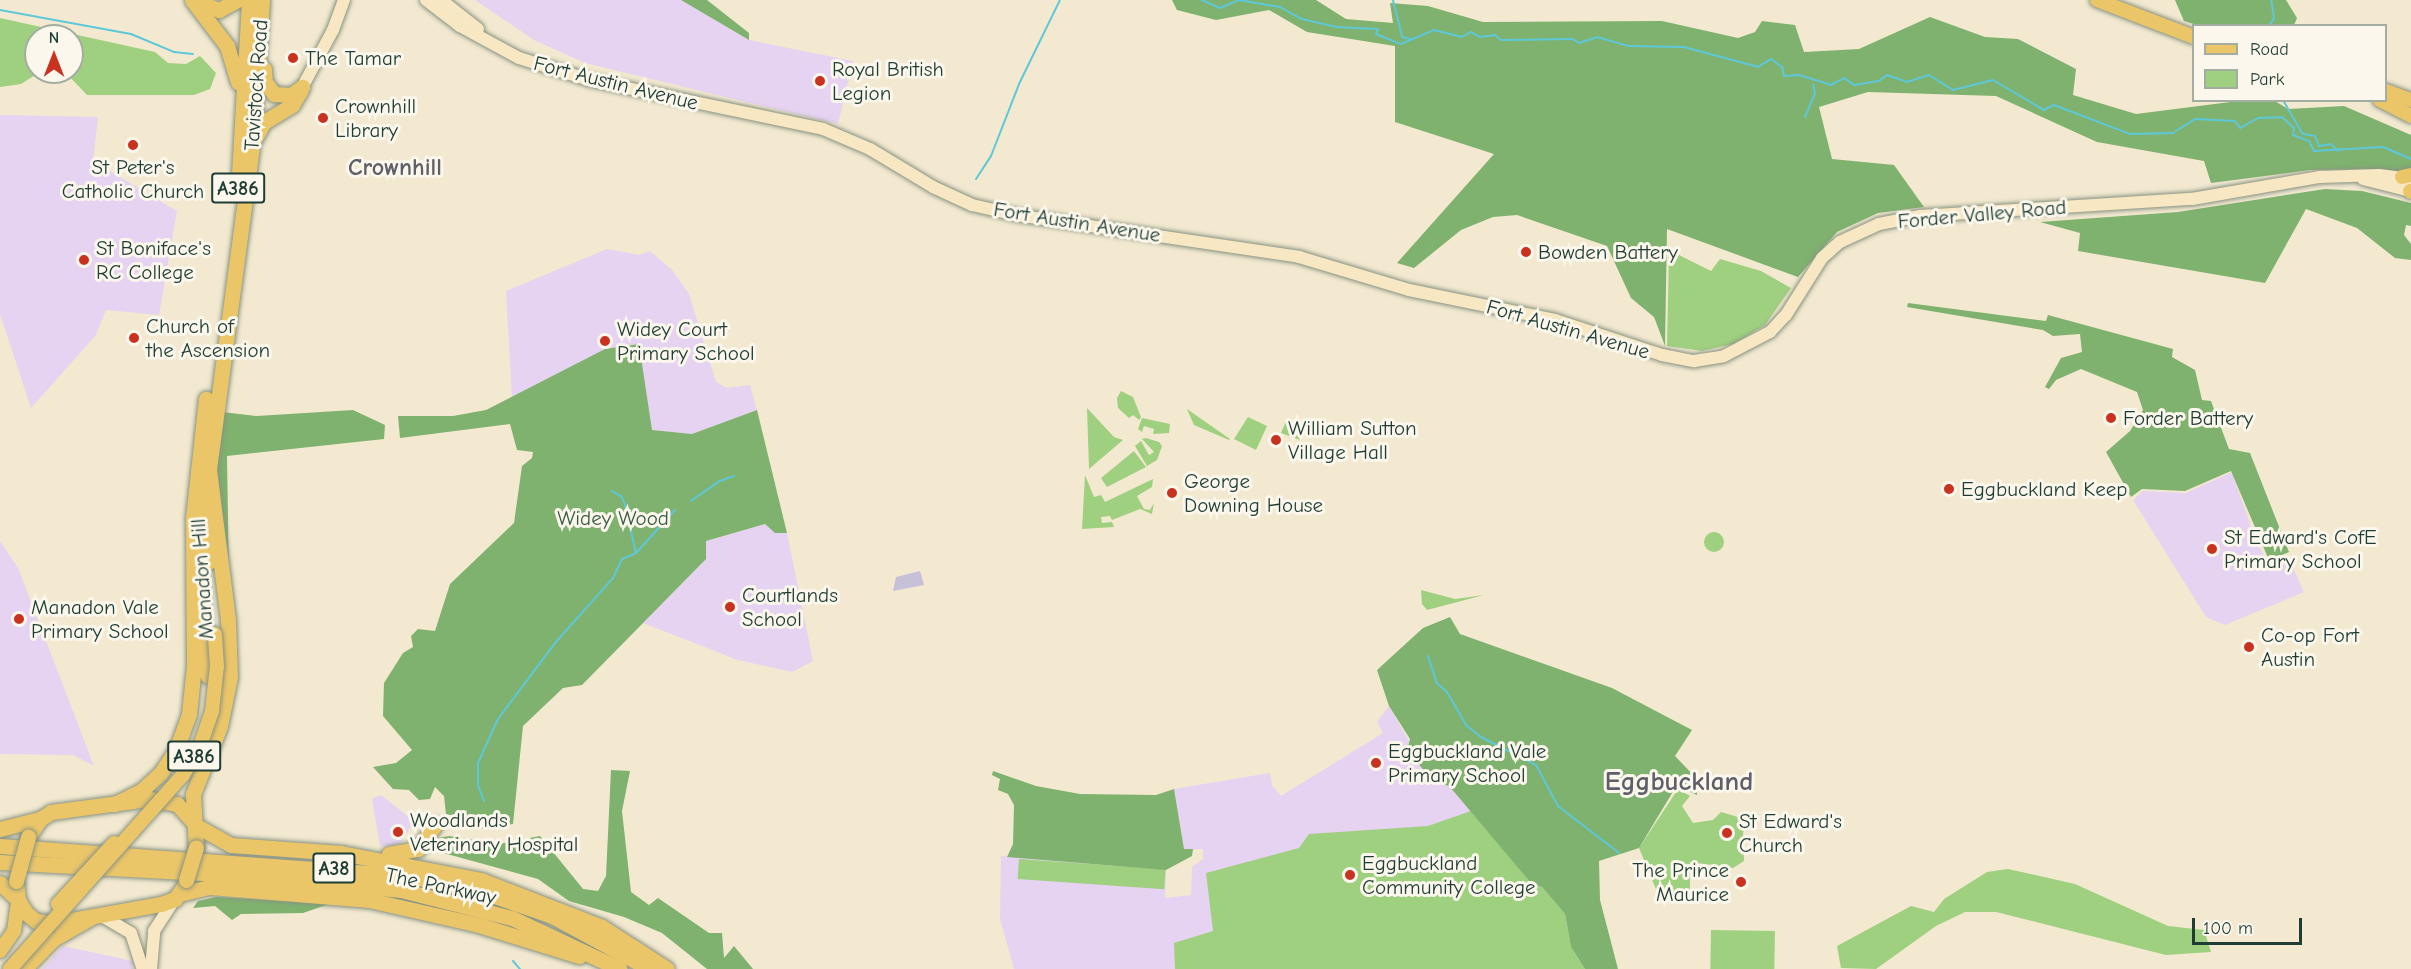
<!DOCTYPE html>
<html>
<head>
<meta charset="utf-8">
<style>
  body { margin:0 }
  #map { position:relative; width:2411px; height:969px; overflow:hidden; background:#f2e9d0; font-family:"Comic Neue",sans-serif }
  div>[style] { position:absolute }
  .built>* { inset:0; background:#e5d3f1 }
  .industrial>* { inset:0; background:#c7c0d9 }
  .green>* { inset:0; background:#9fd07f; transform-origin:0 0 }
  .round { border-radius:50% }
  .forest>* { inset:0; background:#7fb26e }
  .stream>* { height:2px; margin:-1px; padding:0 1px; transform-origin:1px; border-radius:1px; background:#5ec8d9 }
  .roads { filter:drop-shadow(0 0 2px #889382) drop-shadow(0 0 2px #889382) }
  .secondary>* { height:12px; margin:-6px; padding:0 6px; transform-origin:6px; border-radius:6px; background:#f7e8c3 }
  .primary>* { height:14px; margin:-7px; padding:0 7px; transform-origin:7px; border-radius:7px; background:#ebc669 }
  .highway>* { height:15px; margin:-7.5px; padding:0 7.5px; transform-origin:7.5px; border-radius:7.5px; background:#ebc669 }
  .bridges { filter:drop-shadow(0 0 2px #889382) drop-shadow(0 0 2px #889382) }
  .primary-bridge>* { height:14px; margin:-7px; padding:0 7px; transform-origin:7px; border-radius:7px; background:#ebc669 }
  .highway-bridge>* { height:15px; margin:-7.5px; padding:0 7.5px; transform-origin:7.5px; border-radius:7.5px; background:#ebc669 }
  .dots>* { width:16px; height:16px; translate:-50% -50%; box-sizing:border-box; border:3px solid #fbf7ec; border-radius:50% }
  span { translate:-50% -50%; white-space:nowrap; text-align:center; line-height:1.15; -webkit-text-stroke:6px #fbf7ec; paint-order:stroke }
  .shield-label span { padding:2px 4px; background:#fbf7ec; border:2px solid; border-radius:4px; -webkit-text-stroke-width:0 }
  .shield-label { font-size:20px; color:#1f3d34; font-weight:700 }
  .poi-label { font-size:21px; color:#1f3d34 }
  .left { translate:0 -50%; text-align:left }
  .right { translate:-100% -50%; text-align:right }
  .street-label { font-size:21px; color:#1f3d34 }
  .park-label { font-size:21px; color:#395a43 }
  .quarter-label { font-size:24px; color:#5f5f6a; font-weight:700 }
  .district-label { font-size:27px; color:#5f5f6a; font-weight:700 }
  .legend { position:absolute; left:2192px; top:24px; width:195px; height:78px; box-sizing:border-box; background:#fbf7ec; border:2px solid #a3ada2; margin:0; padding:8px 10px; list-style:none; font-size:18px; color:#1f3d34 }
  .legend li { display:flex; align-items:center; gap:12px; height:30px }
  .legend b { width:30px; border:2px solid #a3ada2 }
  .north { position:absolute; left:24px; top:24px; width:60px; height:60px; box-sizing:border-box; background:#fbf7ec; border:2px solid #a3ada2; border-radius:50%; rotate:0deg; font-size:16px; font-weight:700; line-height:24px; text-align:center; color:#1f3d34 }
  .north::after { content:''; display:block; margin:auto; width:21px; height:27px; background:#c8321e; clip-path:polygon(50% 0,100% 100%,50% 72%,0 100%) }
  .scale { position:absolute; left:2192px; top:918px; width:110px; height:27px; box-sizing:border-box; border:3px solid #1f3d34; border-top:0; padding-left:8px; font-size:18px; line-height:21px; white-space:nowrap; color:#1f3d34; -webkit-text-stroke:4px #fbf7ec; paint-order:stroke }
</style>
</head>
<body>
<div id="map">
  <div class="built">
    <i style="clip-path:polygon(475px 0,681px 0,749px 40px,853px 61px,838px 124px,585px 63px,534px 40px)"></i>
    <i style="clip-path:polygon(0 115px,98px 117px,93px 161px,177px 211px,159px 315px,106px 310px,96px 335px,31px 408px,0 314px)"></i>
    <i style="clip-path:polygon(607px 249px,639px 255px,650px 251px,672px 270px,689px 294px,716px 382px,727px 388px,750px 385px,757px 410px,692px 434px,652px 430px,638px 344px,605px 349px,512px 398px,506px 291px)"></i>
    <i style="clip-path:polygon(2232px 472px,2257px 544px,2269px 563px,2287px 555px,2304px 592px,2225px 625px,2206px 617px,2133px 500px,2143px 491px,2186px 493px)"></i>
    <i style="clip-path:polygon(765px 524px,775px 533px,787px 533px,813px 661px,792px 672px,738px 660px,643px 623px,706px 559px,706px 541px)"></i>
    <i style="clip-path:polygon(0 541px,18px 568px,94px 766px,73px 755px,0 754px)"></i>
    <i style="clip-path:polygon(1389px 706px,1429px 776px,1450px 787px,1479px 820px,1499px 969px,1014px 969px,1000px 919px,1001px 856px,1166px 870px,1165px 898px,1191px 895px,1192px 867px,1203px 859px,1203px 849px,1184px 850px,1174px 789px,1270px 773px,1272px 785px,1281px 796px,1383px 733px,1377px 722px)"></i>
    <i style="clip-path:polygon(381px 795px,414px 821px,400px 844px,380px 846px,372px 799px)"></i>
    <i style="clip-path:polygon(63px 946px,133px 961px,133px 969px,42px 969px)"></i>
  </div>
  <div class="industrial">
    <i style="clip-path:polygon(920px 571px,924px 585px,893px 591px,896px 577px)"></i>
  </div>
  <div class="green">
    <i style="clip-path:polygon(0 18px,155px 52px,168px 63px,186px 64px,200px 56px,216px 73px,210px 89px,194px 95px,87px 95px,67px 74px,58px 72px,72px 72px,72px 36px,36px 36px,36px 72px,40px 72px,21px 84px,0 87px)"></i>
    <i style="clip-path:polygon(1669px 250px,1711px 271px,1720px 259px,1761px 271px,1791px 288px,1765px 325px,1733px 344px,1702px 351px,1667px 346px)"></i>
    <i style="clip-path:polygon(1121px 391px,1133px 397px,1141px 417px,1139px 420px,1133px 415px,1129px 418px,1118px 408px,1117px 398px)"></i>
    <i style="clip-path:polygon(1087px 408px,1114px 437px,1123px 440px,1089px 469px)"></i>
    <i style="clip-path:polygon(1187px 409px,1230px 439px,1229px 440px,1194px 425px)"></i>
    <i style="clip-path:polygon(1248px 417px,1267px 426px,1256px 450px,1234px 439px)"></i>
    <i style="clip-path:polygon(1142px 418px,1170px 424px,1169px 433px,1153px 434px,1154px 429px,1144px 426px,1142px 432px,1138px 429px)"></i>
    <i style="clip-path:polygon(1287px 419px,1303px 426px,1300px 440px,1281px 433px)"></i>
    <i style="clip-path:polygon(1146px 438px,1159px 442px,1162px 446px,1157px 460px,1147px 466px,1135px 446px,1141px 441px,1149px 455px,1154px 452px,1142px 439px)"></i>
    <i style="clip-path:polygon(1134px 451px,1146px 467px,1107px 487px,1101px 478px)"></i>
    <i style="clip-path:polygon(1085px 475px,1094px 497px,1101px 495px,1105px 502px,1153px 479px,1152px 487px,1137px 496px,1144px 509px,1150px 510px,1154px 503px,1152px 514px,1140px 509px,1112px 520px,1110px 516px,1101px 517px,1102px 523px,1112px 522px,1114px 527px,1082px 529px)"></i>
    <i class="round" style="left:1704px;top:532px;width:20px;height:20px"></i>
    <i style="clip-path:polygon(1421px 590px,1455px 599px,1484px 595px,1427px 610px,1422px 604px)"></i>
    <i style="clip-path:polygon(1678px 789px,1690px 796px,1682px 806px,1693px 823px,1713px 820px,1721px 812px,1748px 820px,1743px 833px,1744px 861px,1733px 868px,1690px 862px,1690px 893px,1660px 899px,1639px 848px)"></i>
    <i style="clip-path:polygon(1471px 811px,1532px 883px,1542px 887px,1565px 914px,1571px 947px,1585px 969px,1175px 969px,1174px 943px,1213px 931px,1206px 873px,1299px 848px,1309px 834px,1428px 826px)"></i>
    <i style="left:1019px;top:859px;width:147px;height:20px;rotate:4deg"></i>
    <i style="clip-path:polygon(2008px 869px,2075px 884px,2168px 926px,2204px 930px,2211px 952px,2166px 955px,1996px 912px,1965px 912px,1936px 926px,1876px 969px,1841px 968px,1837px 946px,1911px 906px,1934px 912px,1944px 899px,1987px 872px)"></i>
    <i style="left:1711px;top:930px;width:64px;height:39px;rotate:1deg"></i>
  </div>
  <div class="forest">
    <i style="clip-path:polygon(681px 0,707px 0,749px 33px,749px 40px)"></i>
    <i style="clip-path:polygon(1172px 0,1316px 0,1346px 19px,1393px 23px,1390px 3px,1428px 6px,1483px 22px,1662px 21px,1738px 38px,1755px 32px,1762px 21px,1795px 25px,1804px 52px,1859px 49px,1930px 17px,1985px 37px,2018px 39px,2076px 69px,2073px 95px,2136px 114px,2246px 100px,2275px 101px,2288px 109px,2344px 106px,2411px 135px,2411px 174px,2371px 169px,2310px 170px,2211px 183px,2204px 161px,2097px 142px,1996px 96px,1868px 92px,1819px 107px,1832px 159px,1894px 165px,1924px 207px,1878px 213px,1837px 232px,1798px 277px,1667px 229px,1665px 346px,1654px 317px,1631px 298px,1607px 246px,1517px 215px,1493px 217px,1461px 230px,1414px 268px,1397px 263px,1494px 154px,1395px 122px,1395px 46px,1307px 32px,1269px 10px,1216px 20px,1177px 10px)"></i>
    <i style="clip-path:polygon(2175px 0,2286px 0,2297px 18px,2294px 25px,2197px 25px,2184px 21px)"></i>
    <i style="clip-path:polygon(2325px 189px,2362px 191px,2411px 203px,2411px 226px,2406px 225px,2404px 235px,2411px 244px,2411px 260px,2395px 258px,2357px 228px,2306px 209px,2265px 283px,2078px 251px,2080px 233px,2040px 222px,2178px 212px)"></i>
    <i style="clip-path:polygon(1908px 303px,2046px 321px,2048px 315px,2173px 349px,2172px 357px,2195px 370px,2202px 400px,2211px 401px,2229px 449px,2250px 453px,2289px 552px,2269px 560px,2231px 471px,2185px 491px,2142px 489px,2131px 497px,2106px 452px,2130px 431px,2143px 410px,2137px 392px,2081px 369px,2056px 380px,2049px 389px,2045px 387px,2061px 358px,2082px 352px,2080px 334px,2053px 336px,2043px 330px,1907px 307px)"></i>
    <i style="clip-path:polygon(639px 344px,652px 430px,692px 434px,757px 410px,787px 533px,775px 533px,765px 524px,706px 541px,706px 559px,582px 685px,563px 688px,523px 726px,513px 824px,470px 830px,462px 825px,467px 810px,455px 816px,446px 814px,444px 796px,435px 787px,430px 799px,419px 800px,409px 790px,393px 789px,373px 767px,396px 763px,412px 750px,383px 716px,384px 683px,403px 653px,413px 647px,411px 636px,418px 629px,435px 631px,450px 584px,514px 523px,522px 466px,532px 458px,533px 452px,517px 450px,510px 424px,400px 438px,398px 416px,453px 416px,486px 410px,605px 349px)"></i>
    <i style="clip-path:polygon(353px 410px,385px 425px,384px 439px,227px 456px,229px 582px,213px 455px,222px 412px,257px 416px)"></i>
    <i style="clip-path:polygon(1450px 617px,1460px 634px,1612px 688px,1692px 730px,1675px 756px,1697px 779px,1697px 795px,1677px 785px,1639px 848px,1599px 861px,1600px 900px,1618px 969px,1585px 969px,1571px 947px,1565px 914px,1542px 887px,1532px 884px,1450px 787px,1429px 776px,1407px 751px,1410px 739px,1389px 706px,1377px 670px,1423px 628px)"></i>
    <i style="clip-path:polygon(611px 770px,630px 771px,622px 811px,631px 892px,649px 905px,658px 898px,709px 933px,722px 933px,724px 958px,734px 946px,753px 969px,707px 969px,662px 933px,624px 917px,569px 901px,538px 879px,425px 848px,433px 839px,449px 836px,499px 844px,540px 836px,583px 889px,598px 891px,606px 876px)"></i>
    <i style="clip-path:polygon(993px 771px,1036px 786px,1080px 794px,1156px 795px,1174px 789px,1184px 849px,1193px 849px,1192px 856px,1166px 870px,1007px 857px,1013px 844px,1014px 805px,1008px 794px,998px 790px,1000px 779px,992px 775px)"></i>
    <i style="clip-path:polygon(216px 897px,301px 902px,329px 904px,303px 913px,241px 914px,232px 920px,215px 906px,193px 908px,198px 901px)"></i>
  </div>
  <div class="stream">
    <i style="left:1202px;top:0;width:20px;rotate:24deg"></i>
    <i style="left:1220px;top:8px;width:21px;rotate:-23deg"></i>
    <i style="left:1239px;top:0;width:42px;rotate:9.7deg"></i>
    <i style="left:1280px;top:7px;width:25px;rotate:29deg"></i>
    <i style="left:1302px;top:19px;width:35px;rotate:13deg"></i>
    <i style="left:1336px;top:27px;width:42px;rotate:2.7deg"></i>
    <i style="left:1378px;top:29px;width:5px;rotate:112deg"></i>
    <i style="left:1376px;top:34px;width:27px;rotate:22deg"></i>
    <i style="left:1401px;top:44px;width:36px;rotate:-23deg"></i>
    <i style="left:1434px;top:30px;width:29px;rotate:14deg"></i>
    <i style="left:1462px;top:37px;width:10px;rotate:-29deg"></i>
    <i style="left:1471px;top:32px;width:10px;rotate:29deg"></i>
    <i style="left:1480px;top:37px;width:15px;rotate:-8deg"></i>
    <i style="left:1495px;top:35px;width:8px;rotate:40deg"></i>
    <i style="left:1501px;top:40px;width:72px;rotate:-0.8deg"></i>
    <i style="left:1573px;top:39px;width:7px;rotate:34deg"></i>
    <i style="left:1579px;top:43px;width:19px;rotate:-18deg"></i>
    <i style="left:1597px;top:37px;width:33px;rotate:16deg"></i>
    <i style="left:1629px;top:46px;width:55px;rotate:1deg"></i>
    <i style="left:1684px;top:47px;width:77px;rotate:15.1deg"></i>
    <i style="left:1758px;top:67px;width:15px;rotate:-32deg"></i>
    <i style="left:1771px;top:59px;width:14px;rotate:36deg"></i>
    <i style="left:1782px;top:67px;width:9px;rotate:77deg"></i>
    <i style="left:1784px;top:76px;width:15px;rotate:-4deg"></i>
    <i style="left:1799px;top:75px;width:34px;rotate:17deg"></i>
    <i style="left:1831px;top:85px;width:15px;rotate:-28deg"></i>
    <i style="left:1844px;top:78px;width:12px;rotate:35deg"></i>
    <i style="left:1854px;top:85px;width:25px;rotate:-9deg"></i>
    <i style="left:1879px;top:81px;width:10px;rotate:-37deg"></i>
    <i style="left:1887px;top:75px;width:21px;rotate:19deg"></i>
    <i style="left:1907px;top:82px;width:23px;rotate:-18deg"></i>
    <i style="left:1929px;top:75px;width:28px;rotate:32deg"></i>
    <i style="left:1953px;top:90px;width:41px;rotate:-14deg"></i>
    <i style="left:1993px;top:80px;width:59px;rotate:30.5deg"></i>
    <i style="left:2044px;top:110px;width:11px;rotate:-27deg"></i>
    <i style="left:2054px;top:105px;width:81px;rotate:20.9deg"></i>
    <i style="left:2130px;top:134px;width:44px;rotate:-1.3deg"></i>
    <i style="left:1393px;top:0;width:38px;rotate:76deg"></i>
    <i style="left:1402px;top:37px;width:9px;rotate:13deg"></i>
    <i style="left:0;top:10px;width:133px;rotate:10.4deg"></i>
    <i style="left:131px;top:34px;width:47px;rotate:22.7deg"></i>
    <i style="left:174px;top:52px;width:19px;rotate:6deg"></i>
    <i style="left:2269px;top:26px;width:9px;rotate:-58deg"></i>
    <i style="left:2274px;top:18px;width:18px;rotate:-99deg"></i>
    <i style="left:2283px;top:100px;width:39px;rotate:60deg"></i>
    <i style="left:2303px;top:134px;width:12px;rotate:9deg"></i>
    <i style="left:2315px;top:136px;width:11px;rotate:68deg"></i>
    <i style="left:2319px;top:146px;width:12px;rotate:-9deg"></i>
    <i style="left:2331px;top:144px;width:10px;rotate:45deg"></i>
    <i style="left:1805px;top:117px;width:25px;rotate:-67deg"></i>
    <i style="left:1815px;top:94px;width:10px;rotate:-101deg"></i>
    <i style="left:2176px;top:131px;width:22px;rotate:-32deg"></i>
    <i style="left:2195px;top:119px;width:40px;rotate:2.9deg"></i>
    <i style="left:2235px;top:121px;width:9px;rotate:54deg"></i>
    <i style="left:2240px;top:128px;width:21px;rotate:-29deg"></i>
    <i style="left:2258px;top:118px;width:24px;rotate:-2deg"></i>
    <i style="left:2282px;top:117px;width:16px;rotate:43deg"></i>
    <i style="left:2294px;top:128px;width:7px;rotate:98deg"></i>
    <i style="left:2293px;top:135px;width:17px;rotate:21deg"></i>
    <i style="left:2309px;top:141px;width:11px;rotate:63deg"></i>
    <i style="left:2314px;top:151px;width:69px;rotate:-3.3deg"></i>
    <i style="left:2383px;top:147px;width:30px;rotate:23deg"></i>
    <i style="left:976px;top:179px;width:27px;rotate:-57deg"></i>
    <i style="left:991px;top:156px;width:77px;rotate:-68.7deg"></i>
    <i style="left:1019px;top:84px;width:93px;rotate:-64deg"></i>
    <i style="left:612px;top:491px;width:12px;rotate:31deg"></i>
    <i style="left:622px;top:497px;width:9px;rotate:69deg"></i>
    <i style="left:625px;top:505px;width:49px;rotate:77.1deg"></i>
    <i style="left:691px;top:501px;width:35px;rotate:-35deg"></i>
    <i style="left:720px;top:481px;width:15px;rotate:-20deg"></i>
    <i style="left:1428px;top:656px;width:28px;rotate:72deg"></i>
    <i style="left:1437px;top:683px;width:13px;rotate:42deg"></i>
    <i style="left:1447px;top:692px;width:38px;rotate:60deg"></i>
    <i style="left:1466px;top:725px;width:19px;rotate:39deg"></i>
    <i style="left:1481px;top:737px;width:62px;rotate:27deg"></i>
    <i style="left:1536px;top:765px;width:47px;rotate:61.8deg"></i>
    <i style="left:1558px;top:806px;width:77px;rotate:37.6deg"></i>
    <i style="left:484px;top:801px;width:17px;rotate:-111deg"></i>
    <i style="left:478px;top:785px;width:22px;rotate:-90deg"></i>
    <i style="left:478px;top:763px;width:48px;rotate:-65.6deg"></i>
    <i style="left:498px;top:719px;width:95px;rotate:-53.1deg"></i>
    <i style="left:555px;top:643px;width:87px;rotate:-48.3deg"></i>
    <i style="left:613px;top:578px;width:21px;rotate:-65deg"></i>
    <i style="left:622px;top:559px;width:15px;rotate:-23deg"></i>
    <i style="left:636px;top:553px;width:58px;rotate:-47.8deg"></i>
    <i style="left:513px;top:961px;width:11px;rotate:49deg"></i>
  </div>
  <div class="roads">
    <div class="secondary">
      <i style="left:426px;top:0;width:43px;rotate:37.4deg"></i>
      <i style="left:460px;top:26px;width:67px;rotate:28.5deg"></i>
      <i style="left:519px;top:58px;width:73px;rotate:17.4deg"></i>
      <i style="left:589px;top:80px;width:239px;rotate:11.8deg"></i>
      <i style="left:823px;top:129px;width:51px;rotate:23.1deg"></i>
      <i style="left:870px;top:149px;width:74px;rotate:31.1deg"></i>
      <i style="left:933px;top:187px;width:43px;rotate:24.8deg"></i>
      <i style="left:972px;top:205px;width:45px;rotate:12.8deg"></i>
      <i style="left:1016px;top:215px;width:286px;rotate:8.4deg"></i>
      <i style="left:1299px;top:257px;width:115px;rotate:16.7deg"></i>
      <i style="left:1409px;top:290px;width:149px;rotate:11.6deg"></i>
      <i style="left:1555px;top:320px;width:113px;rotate:18.1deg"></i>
      <i style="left:1662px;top:355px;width:33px;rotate:11deg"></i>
      <i style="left:1694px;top:361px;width:30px;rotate:-9deg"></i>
      <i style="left:1724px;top:356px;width:52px;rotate:-27.6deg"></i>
      <i style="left:1770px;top:332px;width:23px;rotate:-47deg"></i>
      <i style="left:1786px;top:315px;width:67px;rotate:-57.7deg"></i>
      <i style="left:1822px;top:258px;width:24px;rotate:-42deg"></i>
      <i style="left:1840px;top:242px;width:43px;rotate:-24.8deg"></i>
      <i style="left:1879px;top:224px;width:42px;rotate:-11deg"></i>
      <i style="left:1920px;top:216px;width:273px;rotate:-3.6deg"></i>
      <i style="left:2192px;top:199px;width:130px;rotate:-9.8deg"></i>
      <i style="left:2320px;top:177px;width:59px;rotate:-1.9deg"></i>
      <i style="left:2379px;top:175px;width:32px;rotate:7deg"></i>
      <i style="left:441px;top:0;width:47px;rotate:38.1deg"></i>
      <i style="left:304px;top:84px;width:61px;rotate:-61.8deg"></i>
      <i style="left:333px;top:30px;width:32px;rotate:-70deg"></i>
      <i style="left:2363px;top:179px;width:49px;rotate:14deg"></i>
      <i style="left:104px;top:917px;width:31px;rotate:31deg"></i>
      <i style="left:131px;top:933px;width:38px;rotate:72deg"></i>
      <i style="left:151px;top:969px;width:38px;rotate:-85deg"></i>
      <i style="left:154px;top:931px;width:38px;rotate:-57deg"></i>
    </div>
    <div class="primary">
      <i style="left:2097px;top:0;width:104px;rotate:20.9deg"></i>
      <i style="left:2386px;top:91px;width:27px;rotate:20deg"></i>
      <i style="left:2380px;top:100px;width:35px;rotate:27deg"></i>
      <i style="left:2402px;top:177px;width:9px;rotate:-13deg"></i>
      <i style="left:2410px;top:191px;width:1px;rotate:45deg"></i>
      <i style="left:207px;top:495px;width:68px;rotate:88.3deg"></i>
      <i style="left:200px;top:550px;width:127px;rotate:86.4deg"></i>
      <i style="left:0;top:951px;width:24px;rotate:-55deg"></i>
      <i style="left:14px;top:931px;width:30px;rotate:-82deg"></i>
      <i style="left:26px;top:969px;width:40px;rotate:-46deg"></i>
      <i style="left:54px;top:940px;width:43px;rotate:-29.6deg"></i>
    </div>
    <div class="highway">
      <i style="left:192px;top:0;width:58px;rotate:52.7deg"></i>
      <i style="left:227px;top:46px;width:38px;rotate:73deg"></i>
      <i style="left:194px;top:0;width:27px;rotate:22deg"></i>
      <i style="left:219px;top:10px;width:21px;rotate:-29deg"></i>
      <i style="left:264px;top:69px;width:13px;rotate:86deg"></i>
      <i style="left:265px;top:82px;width:15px;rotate:53deg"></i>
      <i style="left:274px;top:94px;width:17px;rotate:3deg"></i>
      <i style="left:291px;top:95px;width:14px;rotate:-36deg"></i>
      <i style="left:255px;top:138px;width:18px;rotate:-61deg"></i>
      <i style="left:264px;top:122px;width:33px;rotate:-31deg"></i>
      <i style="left:292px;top:105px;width:17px;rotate:-59deg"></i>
      <i style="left:238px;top:192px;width:192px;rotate:-86.7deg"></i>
      <i style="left:115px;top:804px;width:30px;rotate:-27deg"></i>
      <i style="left:142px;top:790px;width:24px;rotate:-42deg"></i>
      <i style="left:160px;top:774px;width:29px;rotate:-56deg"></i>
      <i style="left:176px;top:750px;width:38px;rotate:-70deg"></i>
      <i style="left:189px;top:714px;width:48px;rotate:-84.1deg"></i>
      <i style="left:194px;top:666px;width:148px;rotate:-90.4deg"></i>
      <i style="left:193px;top:518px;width:120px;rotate:-83.8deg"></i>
      <i style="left:195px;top:825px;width:41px;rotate:29.1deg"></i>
      <i style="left:231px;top:845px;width:110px;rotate:4.2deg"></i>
      <i style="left:341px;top:853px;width:143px;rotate:10.9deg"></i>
      <i style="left:481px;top:880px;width:130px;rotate:21.2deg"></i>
      <i style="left:602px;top:927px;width:77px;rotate:32.9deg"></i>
      <i style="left:0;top:829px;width:41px;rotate:-14deg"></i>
      <i style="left:28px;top:837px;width:22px;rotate:-56deg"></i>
      <i style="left:40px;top:819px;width:13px;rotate:-32deg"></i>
      <i style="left:51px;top:812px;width:99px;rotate:-7.6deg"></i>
      <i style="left:149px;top:799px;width:28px;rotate:10deg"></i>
      <i style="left:177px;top:804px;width:27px;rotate:48deg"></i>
      <i style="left:0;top:846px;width:410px;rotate:4.2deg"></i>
      <i style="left:409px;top:876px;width:73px;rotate:11.9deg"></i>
      <i style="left:480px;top:891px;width:76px;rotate:19.1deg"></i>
      <i style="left:552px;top:916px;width:111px;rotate:28.4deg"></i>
      <i style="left:196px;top:848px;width:54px;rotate:-93.2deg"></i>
      <i style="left:193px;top:794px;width:73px;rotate:-68.3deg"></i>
      <i style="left:220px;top:726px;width:50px;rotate:-78.5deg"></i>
      <i style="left:230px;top:677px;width:57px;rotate:-92deg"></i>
      <i style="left:228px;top:620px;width:152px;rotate:-97.2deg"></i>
      <i style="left:209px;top:469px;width:332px;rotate:-82.4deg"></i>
      <i style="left:253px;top:140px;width:140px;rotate:-86.3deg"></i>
      <i style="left:389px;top:854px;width:29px;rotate:-10deg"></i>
      <i style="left:418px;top:849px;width:29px;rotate:-55deg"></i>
      <i style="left:0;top:862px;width:240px;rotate:3.1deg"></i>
      <i style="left:240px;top:875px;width:162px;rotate:5.3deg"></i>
      <i style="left:401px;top:890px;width:114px;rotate:14.2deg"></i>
      <i style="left:512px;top:918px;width:119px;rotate:25.3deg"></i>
      <i style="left:16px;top:881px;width:19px;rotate:84deg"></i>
      <i style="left:18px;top:900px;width:15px;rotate:58deg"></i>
      <i style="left:26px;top:913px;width:13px;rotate:39deg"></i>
      <i style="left:36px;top:921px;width:19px;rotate:6deg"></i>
      <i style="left:55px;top:923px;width:108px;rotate:-10.2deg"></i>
      <i style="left:161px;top:904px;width:15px;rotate:-20deg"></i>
      <i style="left:175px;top:899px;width:16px;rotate:-55deg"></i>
      <i style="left:0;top:883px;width:25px;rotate:43deg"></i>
      <i style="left:179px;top:894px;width:32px;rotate:-13deg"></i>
      <i style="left:210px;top:887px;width:160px;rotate:4.7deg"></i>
      <i style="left:369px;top:900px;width:113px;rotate:12.8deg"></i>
      <i style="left:479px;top:925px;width:105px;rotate:17.2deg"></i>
    </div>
  </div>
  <div class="bridges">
    <div class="primary-bridge">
      <i style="left:58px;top:904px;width:83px;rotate:-47.4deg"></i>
      <i style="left:10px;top:969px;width:260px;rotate:-48.3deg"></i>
      <i style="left:183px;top:775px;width:34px;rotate:-60deg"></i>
      <i style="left:200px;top:746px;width:37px;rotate:-71deg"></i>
      <i style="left:212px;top:711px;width:45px;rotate:-83.7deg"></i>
      <i style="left:217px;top:666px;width:32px;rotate:-94deg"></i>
    </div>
    <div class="highway-bridge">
      <i style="left:186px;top:880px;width:34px;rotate:-73deg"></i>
      <i style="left:16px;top:881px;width:46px;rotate:-74.7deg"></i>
    </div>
  </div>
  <div class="dots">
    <i style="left:293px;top:58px;background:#c8321e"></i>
    <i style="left:820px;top:81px;background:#c8321e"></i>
    <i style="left:323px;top:118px;background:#c8321e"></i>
    <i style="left:133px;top:145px;background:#c8321e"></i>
    <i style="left:1526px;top:252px;background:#c8321e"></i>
    <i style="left:84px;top:260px;background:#c8321e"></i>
    <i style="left:134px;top:338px;background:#c8321e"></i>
    <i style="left:605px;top:341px;background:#c8321e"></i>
    <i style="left:2111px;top:418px;background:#c8321e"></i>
    <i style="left:1276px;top:440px;background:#c8321e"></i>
    <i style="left:1949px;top:489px;background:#c8321e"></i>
    <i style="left:1172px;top:493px;background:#c8321e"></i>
    <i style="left:2212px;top:549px;background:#c8321e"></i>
    <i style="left:730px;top:607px;background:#c8321e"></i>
    <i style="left:19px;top:619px;background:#c8321e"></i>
    <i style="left:2249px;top:647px;background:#c8321e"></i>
    <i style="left:1376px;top:763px;background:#c8321e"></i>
    <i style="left:398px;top:832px;background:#c8321e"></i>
    <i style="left:1727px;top:833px;background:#c8321e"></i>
    <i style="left:1350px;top:875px;background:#c8321e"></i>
    <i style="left:1741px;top:882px;background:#c8321e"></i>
  </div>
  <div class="shield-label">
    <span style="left:238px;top:188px">A386</span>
    <span style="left:194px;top:756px">A386</span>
    <span style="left:334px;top:868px">A38</span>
  </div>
  <div class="poi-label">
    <span class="left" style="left:305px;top:58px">The Tamar</span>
    <span class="left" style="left:832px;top:81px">Royal British<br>Legion</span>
    <span class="left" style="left:335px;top:118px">Crownhill<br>Library</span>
    <span style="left:133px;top:179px">St Peter's<br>Catholic Church</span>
    <span class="left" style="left:96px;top:260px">St Boniface's<br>RC College</span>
    <span class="left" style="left:1538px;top:252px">Bowden Battery</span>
    <span class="left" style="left:146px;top:338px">Church of<br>the Ascension</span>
    <span class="left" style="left:617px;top:341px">Widey Court<br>Primary School</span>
    <span class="left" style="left:2123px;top:418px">Forder Battery</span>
    <span class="left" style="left:1288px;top:440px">William Sutton<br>Village Hall</span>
    <span class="left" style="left:1184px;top:493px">George<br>Downing House</span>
    <span class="left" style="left:1961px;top:489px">Eggbuckland Keep</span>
    <span class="left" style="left:2224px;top:549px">St Edward's CofE<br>Primary School</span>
    <span class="left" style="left:742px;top:607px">Courtlands<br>School</span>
    <span class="left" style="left:31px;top:619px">Manadon Vale<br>Primary School</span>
    <span class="left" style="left:2261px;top:647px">Co-op Fort<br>Austin</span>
    <span class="left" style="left:1388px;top:763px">Eggbuckland Vale<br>Primary School</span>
    <span class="left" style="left:410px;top:832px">Woodlands<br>Veterinary Hospital</span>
    <span class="left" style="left:1739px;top:833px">St Edward's<br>Church</span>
    <span class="left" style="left:1362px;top:875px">Eggbuckland<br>Community College</span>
    <span class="right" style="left:1729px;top:882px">The Prince<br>Maurice</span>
  </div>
  <div class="street-label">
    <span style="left:616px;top:83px;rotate:14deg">Fort Austin Avenue</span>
    <span style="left:256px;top:85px;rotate:-86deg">Tavistock Road</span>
    <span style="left:1982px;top:214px;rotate:-5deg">Forder Valley Road</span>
    <span style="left:1077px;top:222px;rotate:9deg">Fort Austin Avenue</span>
    <span style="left:1568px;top:329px;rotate:16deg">Fort Austin Avenue</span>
    <span style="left:202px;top:579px;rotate:-94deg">Manadon Hill</span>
    <span style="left:441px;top:886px;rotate:12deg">The Parkway</span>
  </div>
  <div class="park-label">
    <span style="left:613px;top:518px">Widey Wood</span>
  </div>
  <div class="quarter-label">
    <span style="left:395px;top:168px">Crownhill</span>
  </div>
  <div class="district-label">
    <span style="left:1679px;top:782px">Eggbuckland</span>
  </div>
  <ul class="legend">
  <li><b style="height:8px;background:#ebc669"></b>Road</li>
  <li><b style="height:16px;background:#9fd07f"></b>Park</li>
  </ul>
  <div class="north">N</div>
  <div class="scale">100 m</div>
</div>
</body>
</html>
